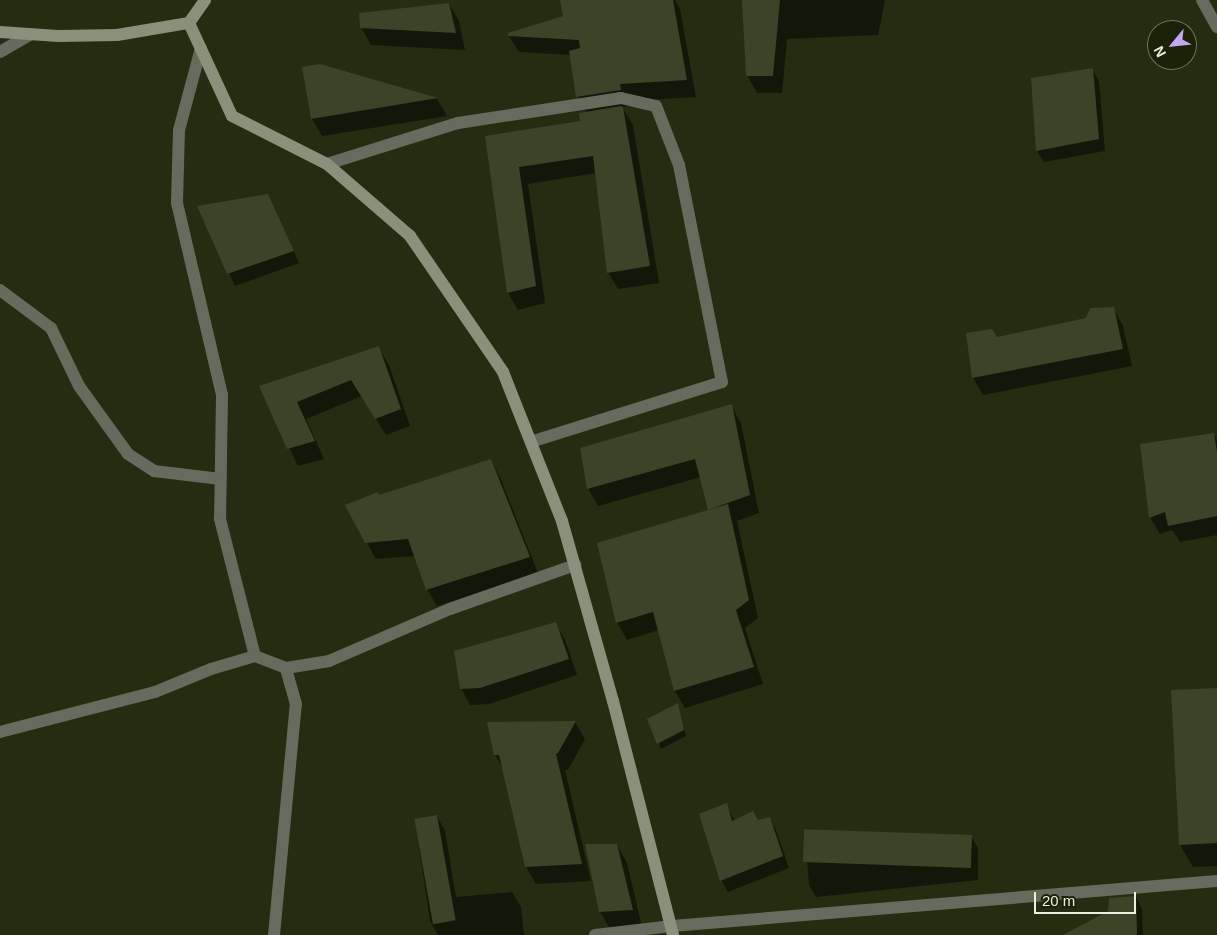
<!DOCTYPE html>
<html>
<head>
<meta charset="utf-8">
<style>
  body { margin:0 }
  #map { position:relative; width:1217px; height:935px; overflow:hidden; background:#242c11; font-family:Helvetica,sans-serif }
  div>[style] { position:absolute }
  .shadow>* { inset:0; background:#0007 }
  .building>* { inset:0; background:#3b4428; transform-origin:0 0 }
  .street>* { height:12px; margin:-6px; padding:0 6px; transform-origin:6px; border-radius:6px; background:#666b5d }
  .secondary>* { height:12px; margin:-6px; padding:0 6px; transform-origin:6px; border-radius:6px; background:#89907b }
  span { translate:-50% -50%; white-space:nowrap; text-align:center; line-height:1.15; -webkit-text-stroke:4px #1b2207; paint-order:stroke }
  .north { position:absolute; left:1147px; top:20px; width:50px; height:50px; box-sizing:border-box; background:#1b2207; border:1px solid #6e745d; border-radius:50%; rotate:242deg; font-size:14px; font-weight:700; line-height:20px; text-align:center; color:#eaf0df }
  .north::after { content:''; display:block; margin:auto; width:18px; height:22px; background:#c5a7f1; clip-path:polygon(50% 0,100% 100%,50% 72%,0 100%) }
  .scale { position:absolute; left:1034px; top:892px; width:102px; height:22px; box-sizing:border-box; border:2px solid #eaf0df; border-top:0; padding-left:6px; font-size:15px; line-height:18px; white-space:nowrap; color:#eaf0df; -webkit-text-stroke:4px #1b2207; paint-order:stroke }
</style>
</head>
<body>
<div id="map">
  <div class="shadow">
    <i style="clip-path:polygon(618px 0,675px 0,680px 9px,696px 97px,628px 101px,629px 106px,622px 107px,633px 125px,659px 283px,618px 289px,608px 272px,596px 173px,528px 184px,545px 303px,518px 310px,508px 293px,486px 137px,582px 122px,587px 113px,578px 96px,571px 55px,519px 52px,509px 36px)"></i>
    <i style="clip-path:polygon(743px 0,885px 0,885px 1px,878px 35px,787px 39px,782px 93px,757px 93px,747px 75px)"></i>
    <i style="clip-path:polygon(449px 4px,459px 21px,465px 50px,371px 45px,361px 27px)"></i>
    <i style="clip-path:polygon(320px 66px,437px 99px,447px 116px,322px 136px,312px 119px)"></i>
    <i style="clip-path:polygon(1092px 69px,1099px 81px,1105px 151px,1044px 162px,1037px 151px)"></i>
    <i style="clip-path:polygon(267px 196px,299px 263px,235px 286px,199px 207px)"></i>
    <i style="clip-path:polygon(1113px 308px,1123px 326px,1132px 366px,983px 395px,973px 378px,996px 338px,1087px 319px)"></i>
    <i style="clip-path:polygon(379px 348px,389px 365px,410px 426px,386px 435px,362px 396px,306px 419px,324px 459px,298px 466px,260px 387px)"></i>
    <i style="clip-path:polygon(731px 406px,741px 423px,759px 513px,737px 521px,758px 618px,745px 628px,763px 684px,685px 708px,675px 691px,659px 630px,627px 640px,617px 622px,710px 511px,701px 477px,598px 506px,588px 488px)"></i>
    <i style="clip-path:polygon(1214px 434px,1217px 440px,1217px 535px,1180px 542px,1172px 530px,1160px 534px,1150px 517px)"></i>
    <i style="clip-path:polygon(491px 461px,500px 477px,538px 573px,437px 606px,427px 589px,415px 556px,376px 559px,367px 543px,379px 496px)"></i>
    <i style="clip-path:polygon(555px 623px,565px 640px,577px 675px,489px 704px,470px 705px,461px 688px)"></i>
    <i style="clip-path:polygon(1217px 689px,1217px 866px,1193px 867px,1180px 845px)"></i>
    <i style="clip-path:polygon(677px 705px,686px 736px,661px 749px,649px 719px)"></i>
    <i style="clip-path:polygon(575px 722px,585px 739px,568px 770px,565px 770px,591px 881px,536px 884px,526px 867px,504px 770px,495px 755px)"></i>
    <i style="clip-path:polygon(726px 805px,735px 821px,758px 822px,769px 818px,776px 830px,789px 868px,728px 892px,721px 880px)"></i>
    <i style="clip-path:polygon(437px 816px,445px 831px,456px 897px,512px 892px,521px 907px,524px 935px,438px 935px,430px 921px,415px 820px)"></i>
    <i style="clip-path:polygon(971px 836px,978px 848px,978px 880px,816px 897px,809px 885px,807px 857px)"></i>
    <i style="clip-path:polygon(617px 845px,627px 863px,642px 927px,610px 929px,600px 912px)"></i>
    <i style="clip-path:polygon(1136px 897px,1142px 909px,1143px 935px,1099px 935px)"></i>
  </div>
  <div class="building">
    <i style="clip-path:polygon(560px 0,673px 0,687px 80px,620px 84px,621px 90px,576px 97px,569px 51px,580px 48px,579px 40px,508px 36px,508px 33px,563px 16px)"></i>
    <i style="clip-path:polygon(742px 0,780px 0,773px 76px,746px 76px)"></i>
    <i style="clip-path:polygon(449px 3px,456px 33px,360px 28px,359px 13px)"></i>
    <i style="clip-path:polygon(320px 64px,438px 98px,311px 119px,302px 67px)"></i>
    <i style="clip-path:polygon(1093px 68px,1099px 139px,1036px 151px,1031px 78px)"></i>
    <i style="clip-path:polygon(621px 106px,623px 107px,650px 266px,607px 273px,593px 156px,519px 167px,536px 286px,507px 293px,485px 136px,580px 121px,579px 113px)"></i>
    <i style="clip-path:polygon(268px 194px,294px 251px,227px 274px,197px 206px)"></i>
    <i style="clip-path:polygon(1114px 307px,1123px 349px,972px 378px,966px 333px,992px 329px,997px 337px,1086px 318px,1090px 308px)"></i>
    <i style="clip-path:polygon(379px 346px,401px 409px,375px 419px,351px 380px,297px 402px,315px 441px,287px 449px,259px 386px)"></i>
    <i style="clip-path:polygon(732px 404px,750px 495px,708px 510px,695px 459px,587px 489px,580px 448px)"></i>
    <i style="clip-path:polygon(1214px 433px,1217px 452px,1217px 516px,1168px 526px,1165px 512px,1149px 518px,1140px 444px)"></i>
    <i style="clip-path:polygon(491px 459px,530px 557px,426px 590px,408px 539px,365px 543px,345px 505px,378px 492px,379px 495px)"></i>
    <i style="clip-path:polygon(728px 504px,749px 600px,736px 610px,754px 667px,674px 691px,653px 612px,616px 623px,597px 543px)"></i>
    <i style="clip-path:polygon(556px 622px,569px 659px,480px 688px,460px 689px,454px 651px)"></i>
    <i style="clip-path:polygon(1217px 688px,1217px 843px,1179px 845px,1171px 690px)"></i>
    <i style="clip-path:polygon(678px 703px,684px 730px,657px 744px,647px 719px)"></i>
    <i style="clip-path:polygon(576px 721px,558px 753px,556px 754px,582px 864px,525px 867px,499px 755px,494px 755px,487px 722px)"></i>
    <i style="clip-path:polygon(727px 803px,732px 821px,753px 811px,758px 820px,770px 817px,783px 856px,720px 881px,699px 814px)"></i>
    <i style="left:437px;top:815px;width:107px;height:23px;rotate:80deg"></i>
    <i style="left:972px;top:835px;width:33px;height:168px;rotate:92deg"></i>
    <i style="clip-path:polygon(585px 844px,617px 844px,633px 910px,599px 912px)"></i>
    <i style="clip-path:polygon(1136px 896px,1137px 935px,1063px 935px,1108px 911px,1109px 898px)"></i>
  </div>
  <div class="street">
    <i style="left:1202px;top:0;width:31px;rotate:61deg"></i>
    <i style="left:201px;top:48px;width:85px;rotate:105deg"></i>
    <i style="left:179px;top:130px;width:73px;rotate:91.6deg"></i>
    <i style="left:177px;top:203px;width:197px;rotate:76.8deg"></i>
    <i style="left:222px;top:395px;width:124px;rotate:90.9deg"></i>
    <i style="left:220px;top:519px;width:141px;rotate:75.7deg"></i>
    <i style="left:0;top:52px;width:36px;rotate:-30deg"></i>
    <i style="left:327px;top:164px;width:137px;rotate:-17.4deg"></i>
    <i style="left:458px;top:123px;width:165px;rotate:-8.7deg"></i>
    <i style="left:621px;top:98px;width:36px;rotate:13deg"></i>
    <i style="left:656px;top:106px;width:63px;rotate:68.7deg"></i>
    <i style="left:679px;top:165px;width:221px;rotate:78.8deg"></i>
    <i style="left:722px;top:382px;width:200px;rotate:162.6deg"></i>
    <i style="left:0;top:290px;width:64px;rotate:36.7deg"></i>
    <i style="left:51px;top:328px;width:64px;rotate:64.2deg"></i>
    <i style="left:79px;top:386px;width:84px;rotate:54.2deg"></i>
    <i style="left:128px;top:454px;width:31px;rotate:33deg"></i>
    <i style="left:154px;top:471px;width:67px;rotate:6.8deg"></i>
    <i style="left:0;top:732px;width:160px;rotate:-14.5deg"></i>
    <i style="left:155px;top:692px;width:61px;rotate:-22.3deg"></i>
    <i style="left:211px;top:669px;width:46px;rotate:-16.5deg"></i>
    <i style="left:255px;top:656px;width:33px;rotate:21deg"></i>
    <i style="left:286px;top:668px;width:44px;rotate:-9.2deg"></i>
    <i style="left:329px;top:661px;width:132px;rotate:-23.3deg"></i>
    <i style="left:450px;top:609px;width:133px;rotate:-19.4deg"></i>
    <i style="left:274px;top:935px;width:232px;rotate:-84.6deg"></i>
    <i style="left:296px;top:704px;width:37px;rotate:-106deg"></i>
    <i style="left:595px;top:935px;width:78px;rotate:-6.7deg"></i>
    <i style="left:672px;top:926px;width:547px;rotate:-4.72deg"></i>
  </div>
  <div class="secondary">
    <i style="left:189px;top:23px;width:102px;rotate:65.2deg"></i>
    <i style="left:232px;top:116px;width:106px;rotate:26.8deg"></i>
    <i style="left:327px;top:164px;width:110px;rotate:40.9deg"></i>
    <i style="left:410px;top:236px;width:165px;rotate:55.6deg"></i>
    <i style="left:503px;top:372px;width:160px;rotate:68.4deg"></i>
    <i style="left:562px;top:521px;width:187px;rotate:74.2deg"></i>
    <i style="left:613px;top:701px;width:242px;rotate:75.6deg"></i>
    <i style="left:0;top:32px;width:58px;rotate:3.9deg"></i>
    <i style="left:58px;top:36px;width:59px;rotate:-1deg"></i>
    <i style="left:117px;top:35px;width:73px;rotate:-9.5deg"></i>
    <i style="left:189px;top:23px;width:28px;rotate:-55deg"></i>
  </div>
  <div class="north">N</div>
  <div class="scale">20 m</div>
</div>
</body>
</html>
